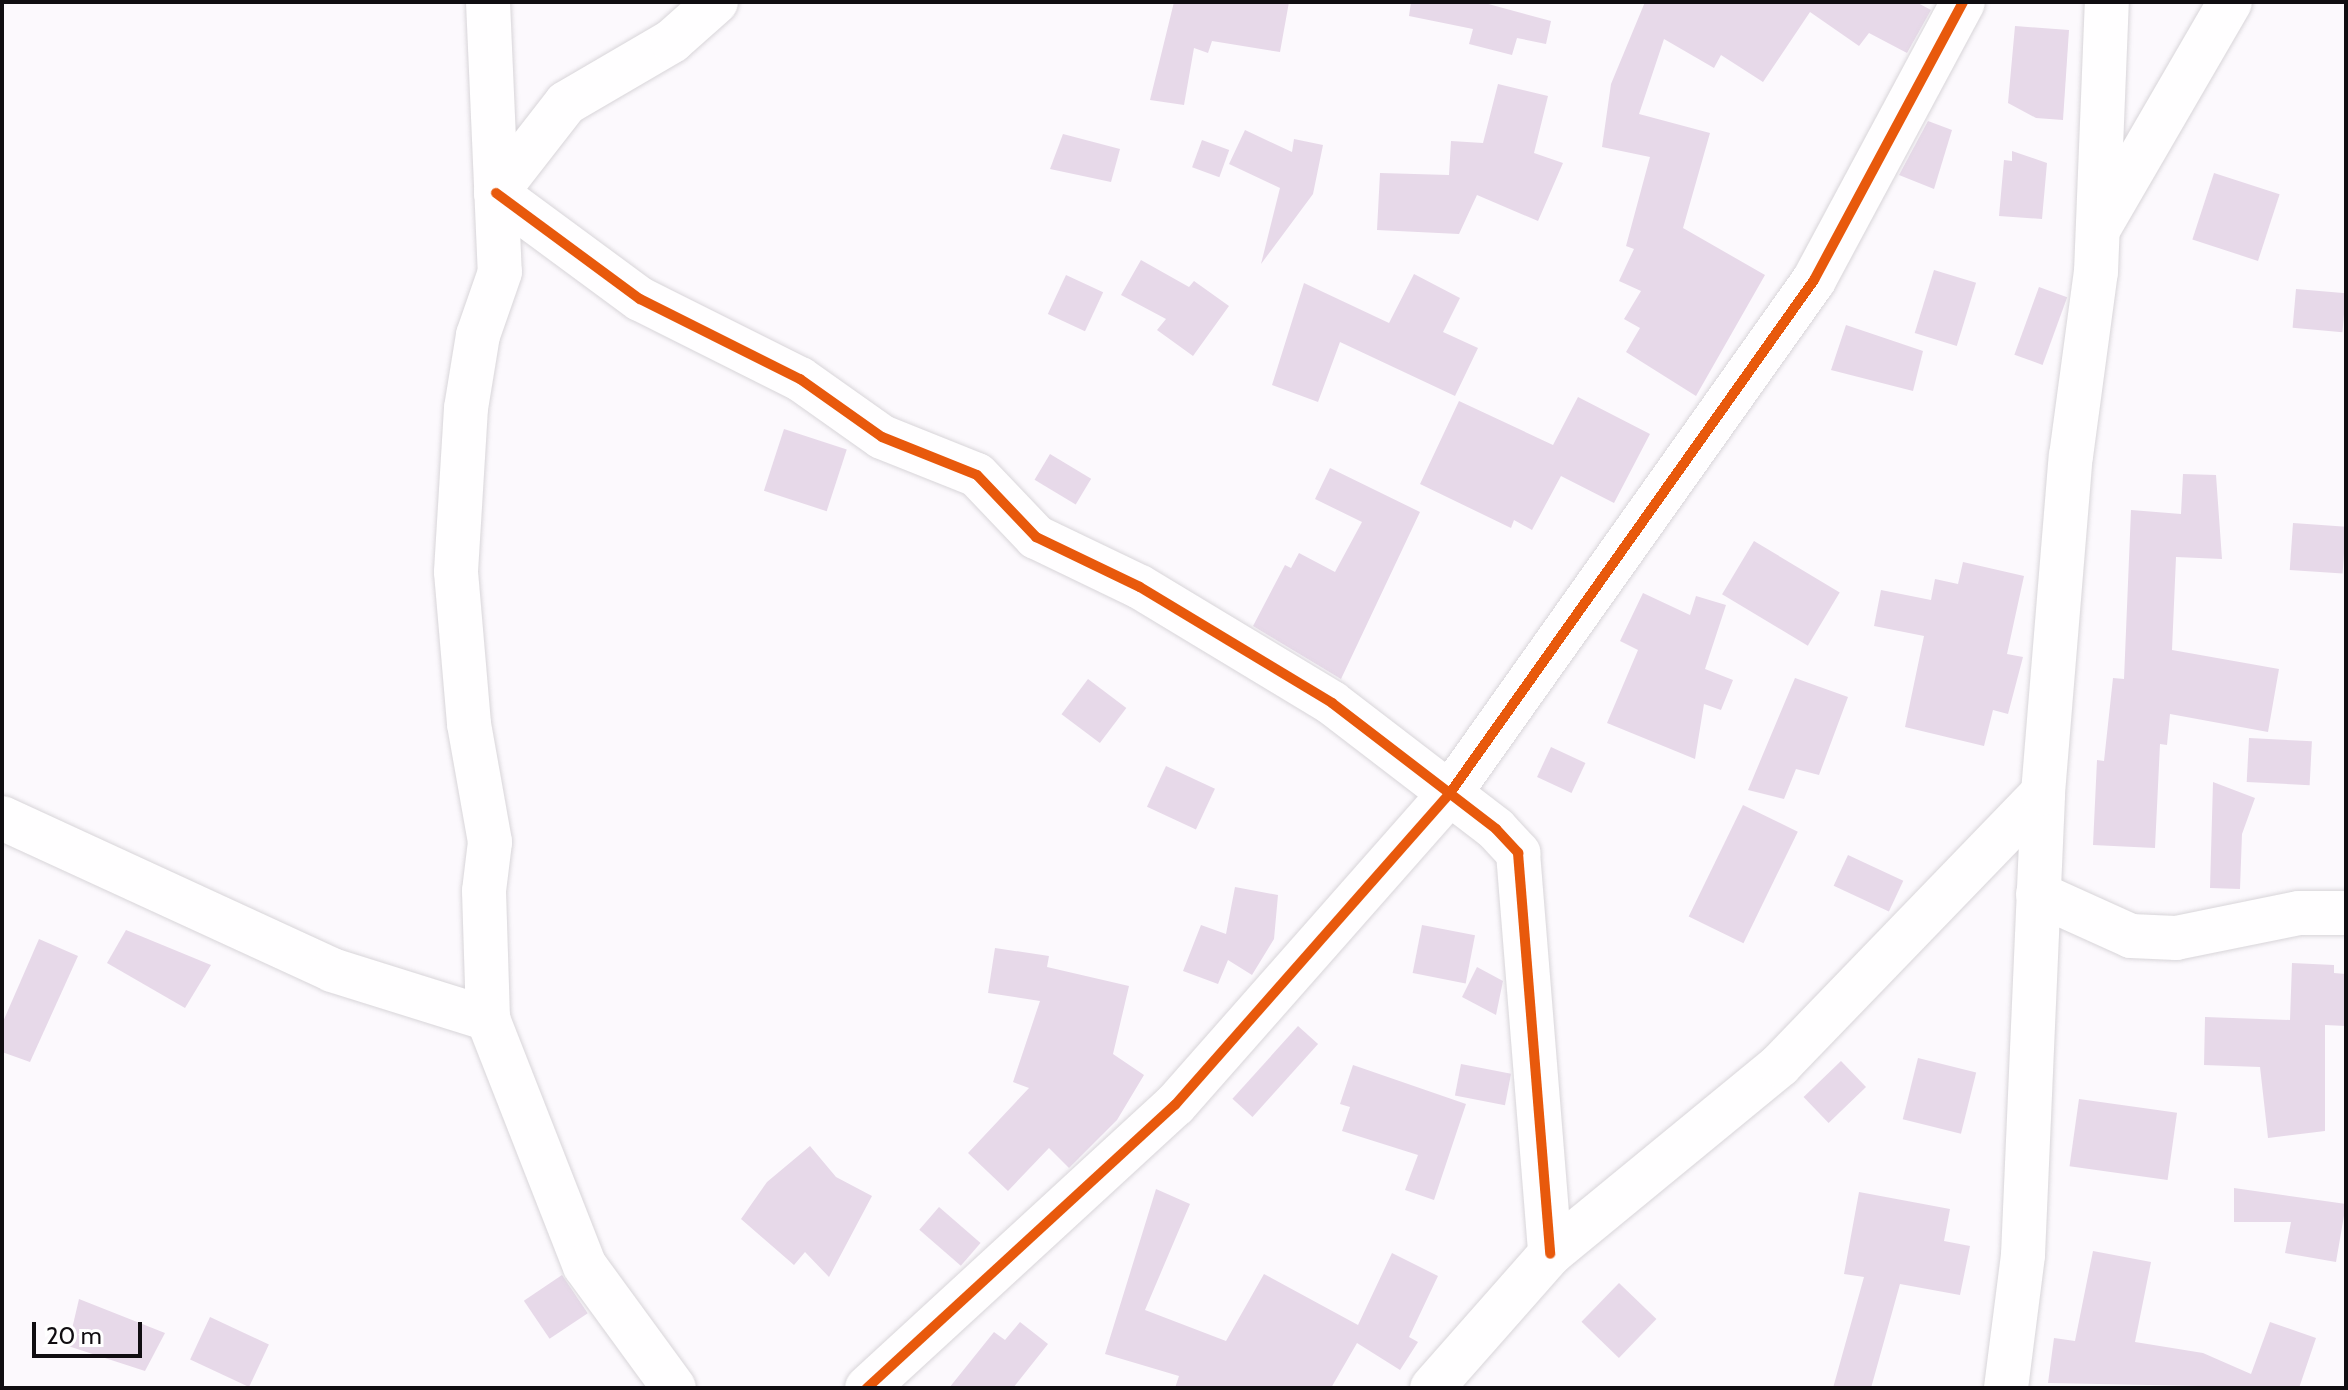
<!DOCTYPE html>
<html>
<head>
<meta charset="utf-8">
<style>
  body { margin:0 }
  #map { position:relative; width:2348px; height:1390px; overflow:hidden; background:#fcf9fd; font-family:Cabin,sans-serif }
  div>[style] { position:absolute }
  .building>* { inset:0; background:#e7d9e9; transform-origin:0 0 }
  .roads { filter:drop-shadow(0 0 2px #d8d5d9) drop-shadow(0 0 2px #d8d5d9) }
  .minor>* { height:44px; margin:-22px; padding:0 22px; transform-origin:22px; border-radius:22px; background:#fffeff }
  .cycleway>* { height:10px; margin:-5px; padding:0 5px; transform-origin:5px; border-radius:5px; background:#e8590c }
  span { translate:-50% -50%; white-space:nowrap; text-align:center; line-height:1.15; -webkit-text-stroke:6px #fff; paint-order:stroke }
  .frame { position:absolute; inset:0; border:4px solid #100d11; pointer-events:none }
  .scale { position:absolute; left:32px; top:1322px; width:110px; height:36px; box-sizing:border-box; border:4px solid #100d11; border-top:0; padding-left:10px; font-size:24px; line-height:28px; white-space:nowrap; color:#100d11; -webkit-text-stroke:6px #fff; paint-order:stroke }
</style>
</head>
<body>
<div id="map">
  <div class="building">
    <i style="clip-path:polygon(1174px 2px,1289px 2px,1280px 52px,1212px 41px,1208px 53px,1194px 48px,1184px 105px,1150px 100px)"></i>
    <i style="clip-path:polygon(1411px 2px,1481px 2px,1551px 21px,1546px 44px,1517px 38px,1512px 55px,1469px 44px,1473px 29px,1409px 16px)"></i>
    <i style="clip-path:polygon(1645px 2px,1916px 2px,1931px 10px,1907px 53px,1869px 33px,1859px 46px,1810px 12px,1763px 82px,1721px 55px,1714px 68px,1664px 39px,1639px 114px,1710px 133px,1683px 228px,1765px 275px,1696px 396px,1626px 352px,1640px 328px,1624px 319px,1641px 291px,1619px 281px,1634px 249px,1626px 246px,1650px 157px,1602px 147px,1611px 84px)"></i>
    <i style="clip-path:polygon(2015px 26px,2069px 30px,2063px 120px,2036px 118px,2008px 103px)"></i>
    <i style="clip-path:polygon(1498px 84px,1548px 96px,1534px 153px,1563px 163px,1538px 221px,1477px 195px,1459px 234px,1377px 230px,1380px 173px,1449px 175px,1451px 141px,1483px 143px)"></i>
    <i style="clip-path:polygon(1928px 121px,1952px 130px,1934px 189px,1899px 175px)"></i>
    <i style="clip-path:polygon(1245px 130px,1292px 152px,1294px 139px,1323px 145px,1313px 194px,1261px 264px,1280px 188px,1229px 164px)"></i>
    <i style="clip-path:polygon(1063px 134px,1120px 149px,1111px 182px,1050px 169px)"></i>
    <i style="left:1202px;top:140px;width:29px;height:29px;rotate:20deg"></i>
    <i style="clip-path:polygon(2012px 151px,2047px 163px,2042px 219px,1999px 216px,2004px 160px,2012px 161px)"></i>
    <i style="left:2214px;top:173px;width:69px;height:70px;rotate:18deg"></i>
    <i style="clip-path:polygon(1141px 260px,1189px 287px,1194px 281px,1229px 306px,1193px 356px,1157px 330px,1166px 319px,1121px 295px)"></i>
    <i style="left:1934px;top:270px;width:44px;height:66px;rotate:17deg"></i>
    <i style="clip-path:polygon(1414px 274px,1460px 298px,1443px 332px,1478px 348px,1455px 396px,1340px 342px,1318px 402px,1272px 385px,1304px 283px,1389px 323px)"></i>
    <i style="left:1066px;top:275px;width:41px;height:43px;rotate:25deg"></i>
    <i style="left:2039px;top:287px;width:30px;height:72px;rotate:20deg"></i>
    <i style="left:2296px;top:289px;width:50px;height:39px;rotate:5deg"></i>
    <i style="clip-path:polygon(1846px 325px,1923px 351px,1913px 391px,1831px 370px)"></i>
    <i style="clip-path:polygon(1578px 397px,1650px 434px,1614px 503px,1561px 476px,1532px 530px,1514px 520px,1511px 528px,1420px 484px,1459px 401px,1553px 445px)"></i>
    <i style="left:784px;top:429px;width:66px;height:65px;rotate:18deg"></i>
    <i style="left:1050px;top:454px;width:48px;height:30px;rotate:31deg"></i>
    <i style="clip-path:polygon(1330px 468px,1420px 512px,1341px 679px,1253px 626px,1285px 565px,1291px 568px,1299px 553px,1335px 572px,1362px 522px,1315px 499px)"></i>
    <i style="clip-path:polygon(2183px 474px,2216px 475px,2222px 559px,2176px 557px,2172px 650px,2279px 669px,2268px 732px,2170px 714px,2167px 745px,2160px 744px,2155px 848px,2093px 845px,2097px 760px,2104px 761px,2113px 678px,2124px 679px,2131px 510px,2181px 514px)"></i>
    <i style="left:2293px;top:523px;width:53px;height:47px;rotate:4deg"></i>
    <i style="left:1754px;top:541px;width:100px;height:62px;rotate:31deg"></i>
    <i style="clip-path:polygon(1963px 562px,2024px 576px,2007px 654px,2023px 657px,2008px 714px,1993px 710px,1984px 746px,1905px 727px,1924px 636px,1874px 626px,1881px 590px,1931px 600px,1935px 579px,1958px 584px)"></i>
    <i style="clip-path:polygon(1643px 593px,1690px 615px,1696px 596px,1726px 605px,1705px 669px,1733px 680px,1721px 710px,1704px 704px,1695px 759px,1607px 723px,1638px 650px,1620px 641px)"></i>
    <i style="clip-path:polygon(1795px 678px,1848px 697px,1819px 775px,1796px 769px,1784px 799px,1748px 790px)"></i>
    <i style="left:1088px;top:679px;width:48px;height:44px;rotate:37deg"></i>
    <i style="left:2249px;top:738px;width:63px;height:44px;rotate:3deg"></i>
    <i style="left:1551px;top:747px;width:38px;height:33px;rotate:25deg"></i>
    <i style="left:1166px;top:766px;width:54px;height:45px;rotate:25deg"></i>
    <i style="clip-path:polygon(2213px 782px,2255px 798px,2242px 834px,2240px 889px,2210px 888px)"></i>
    <i style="left:1743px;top:805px;width:61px;height:124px;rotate:26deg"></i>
    <i style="left:1848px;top:855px;width:61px;height:34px;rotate:25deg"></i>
    <i style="clip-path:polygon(1235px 887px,1278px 895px,1274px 939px,1252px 975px,1228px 960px,1218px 984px,1183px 971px,1201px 925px,1226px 934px)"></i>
    <i style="left:1422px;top:925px;width:54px;height:49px;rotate:11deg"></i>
    <i style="clip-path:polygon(126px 930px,211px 965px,185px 1008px,107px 963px)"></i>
    <i style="clip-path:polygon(39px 939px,78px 956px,30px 1062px,2px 1052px,2px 1024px)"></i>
    <i style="clip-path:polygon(995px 948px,1049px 956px,1047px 967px,1129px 986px,1113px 1054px,1144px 1075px,1117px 1120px,1069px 1168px,1049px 1148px,1008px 1191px,968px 1153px,1029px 1088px,1013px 1082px,1040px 1001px,988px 993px)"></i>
    <i style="clip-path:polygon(2292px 963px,2334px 965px,2334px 973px,2346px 974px,2346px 1026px,2325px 1025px,2325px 1131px,2268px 1138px,2260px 1067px,2204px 1065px,2205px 1017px,2290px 1020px)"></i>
    <i style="clip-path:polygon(1477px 967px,1503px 981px,1496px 1015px,1462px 997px)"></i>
    <i style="left:1298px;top:1026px;width:27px;height:98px;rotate:42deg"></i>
    <i style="left:1918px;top:1058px;width:60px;height:63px;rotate:14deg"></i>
    <i style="left:1841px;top:1061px;width:36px;height:52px;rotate:46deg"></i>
    <i style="left:1461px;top:1064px;width:51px;height:32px;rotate:11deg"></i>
    <i style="clip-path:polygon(1353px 1065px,1466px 1104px,1434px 1200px,1405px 1190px,1418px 1155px,1342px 1131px,1350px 1107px,1340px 1104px)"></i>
    <i style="left:2079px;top:1099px;width:99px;height:68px;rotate:8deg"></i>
    <i style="clip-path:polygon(810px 1146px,836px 1177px,872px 1196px,829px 1277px,805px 1252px,794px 1265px,741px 1219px,767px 1182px)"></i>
    <i style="clip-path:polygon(2234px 1188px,2346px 1204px,2336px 1262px,2285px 1253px,2291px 1222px,2234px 1222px)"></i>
    <i style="clip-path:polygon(1156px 1189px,1190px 1204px,1145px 1310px,1226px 1341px,1264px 1274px,1358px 1325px,1392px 1253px,1438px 1276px,1409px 1337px,1418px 1342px,1400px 1370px,1357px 1343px,1331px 1388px,1175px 1388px,1179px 1376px,1105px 1354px)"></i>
    <i style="clip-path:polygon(1859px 1192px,1950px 1209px,1944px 1241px,1970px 1246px,1960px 1295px,1900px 1284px,1871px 1388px,1833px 1388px,1864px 1277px,1844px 1274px)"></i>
    <i style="left:939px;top:1207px;width:55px;height:30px;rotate:41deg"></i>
    <i style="clip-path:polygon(2093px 1251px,2151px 1262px,2135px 1342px,2203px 1353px,2251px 1374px,2270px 1322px,2316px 1338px,2299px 1388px,2048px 1383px,2054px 1338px,2075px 1341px)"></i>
    <i style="left:562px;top:1275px;width:46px;height:46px;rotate:56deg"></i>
    <i style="left:1619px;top:1283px;width:52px;height:54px;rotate:44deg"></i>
    <i style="clip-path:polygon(79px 1299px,165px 1333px,145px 1371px,68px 1346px)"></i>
    <i style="left:210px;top:1317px;width:65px;height:47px;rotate:25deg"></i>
    <i style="clip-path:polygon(1020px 1322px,1048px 1344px,1013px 1388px,949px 1388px,994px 1332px,1005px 1340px)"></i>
  </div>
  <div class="roads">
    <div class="minor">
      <i style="left:488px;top:2px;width:270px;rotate:87.5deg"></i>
      <i style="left:500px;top:272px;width:67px;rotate:109.2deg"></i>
      <i style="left:478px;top:335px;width:74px;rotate:99.3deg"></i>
      <i style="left:466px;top:408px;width:164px;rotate:93.5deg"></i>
      <i style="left:456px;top:572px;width:153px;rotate:85.1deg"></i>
      <i style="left:469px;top:724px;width:120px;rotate:79.9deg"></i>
      <i style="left:490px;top:842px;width:49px;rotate:97deg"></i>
      <i style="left:484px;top:891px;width:128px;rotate:88.2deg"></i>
      <i style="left:488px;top:1019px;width:265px;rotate:68.6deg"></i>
      <i style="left:585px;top:1266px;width:151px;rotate:53.9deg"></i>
      <i style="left:496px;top:193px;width:179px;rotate:36.4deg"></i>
      <i style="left:640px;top:299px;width:179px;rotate:26.6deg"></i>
      <i style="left:800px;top:379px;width:100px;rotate:35.3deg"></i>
      <i style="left:882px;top:437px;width:102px;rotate:21.8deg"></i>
      <i style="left:977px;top:475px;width:86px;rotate:46.4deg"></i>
      <i style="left:1036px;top:537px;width:115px;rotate:25.7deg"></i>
      <i style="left:1140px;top:587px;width:224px;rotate:31.1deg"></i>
      <i style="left:1332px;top:703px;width:207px;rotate:37.5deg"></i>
      <i style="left:1496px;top:829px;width:33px;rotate:47deg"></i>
      <i style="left:1518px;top:853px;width:402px;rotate:85.4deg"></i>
      <i style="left:496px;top:193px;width:114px;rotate:-52.1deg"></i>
      <i style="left:566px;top:103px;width:123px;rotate:-30.3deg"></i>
      <i style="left:672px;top:41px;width:59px;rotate:-41.6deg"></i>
      <i style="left:2099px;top:228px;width:261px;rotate:-59.9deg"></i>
      <i style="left:2px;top:818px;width:363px;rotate:24.7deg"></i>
      <i style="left:332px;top:970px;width:164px;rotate:17.4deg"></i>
      <i style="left:2038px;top:894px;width:102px;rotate:24.3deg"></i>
      <i style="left:2131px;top:936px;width:45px;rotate:2.5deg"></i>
      <i style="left:2176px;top:938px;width:126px;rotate:-11.5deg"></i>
      <i style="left:2299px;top:913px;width:47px"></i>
      <i style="left:867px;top:1388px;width:418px;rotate:-42.6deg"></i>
      <i style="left:1175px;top:1105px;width:416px;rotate:-48.6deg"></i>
      <i style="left:1450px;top:793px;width:629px;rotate:-54.64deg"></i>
      <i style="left:1814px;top:280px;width:315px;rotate:-61.8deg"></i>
      <i style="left:1432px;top:1388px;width:179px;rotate:-48.6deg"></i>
      <i style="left:1550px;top:1254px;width:298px;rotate:-39.4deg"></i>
      <i style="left:1780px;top:1065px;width:378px;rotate:-46deg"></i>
      <i style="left:2006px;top:1388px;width:134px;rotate:-82.7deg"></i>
      <i style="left:2023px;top:1255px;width:462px;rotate:-87.5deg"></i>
      <i style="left:2043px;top:793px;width:338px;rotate:-85.3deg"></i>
      <i style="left:2071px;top:456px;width:186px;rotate:-82.3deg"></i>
      <i style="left:2096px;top:272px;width:270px;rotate:-87.7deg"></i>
    </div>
  </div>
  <div class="cycleway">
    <i style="left:496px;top:193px;width:179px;rotate:36.4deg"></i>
    <i style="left:640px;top:299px;width:179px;rotate:26.6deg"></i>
    <i style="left:800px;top:379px;width:100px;rotate:35.3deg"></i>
    <i style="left:882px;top:437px;width:102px;rotate:21.8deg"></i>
    <i style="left:977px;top:475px;width:86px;rotate:46.4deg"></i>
    <i style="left:1036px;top:537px;width:115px;rotate:25.7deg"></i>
    <i style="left:1140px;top:587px;width:224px;rotate:31.1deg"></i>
    <i style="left:1332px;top:703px;width:207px;rotate:37.5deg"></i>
    <i style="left:1496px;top:829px;width:33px;rotate:47deg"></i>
    <i style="left:1518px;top:853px;width:402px;rotate:85.4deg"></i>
    <i style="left:867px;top:1388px;width:418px;rotate:-42.6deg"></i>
    <i style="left:1175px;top:1105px;width:416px;rotate:-48.6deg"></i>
    <i style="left:1450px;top:793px;width:629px;rotate:-54.64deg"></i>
    <i style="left:1814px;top:280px;width:315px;rotate:-61.8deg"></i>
  </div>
  <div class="frame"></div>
  <div class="scale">20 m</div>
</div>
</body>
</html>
